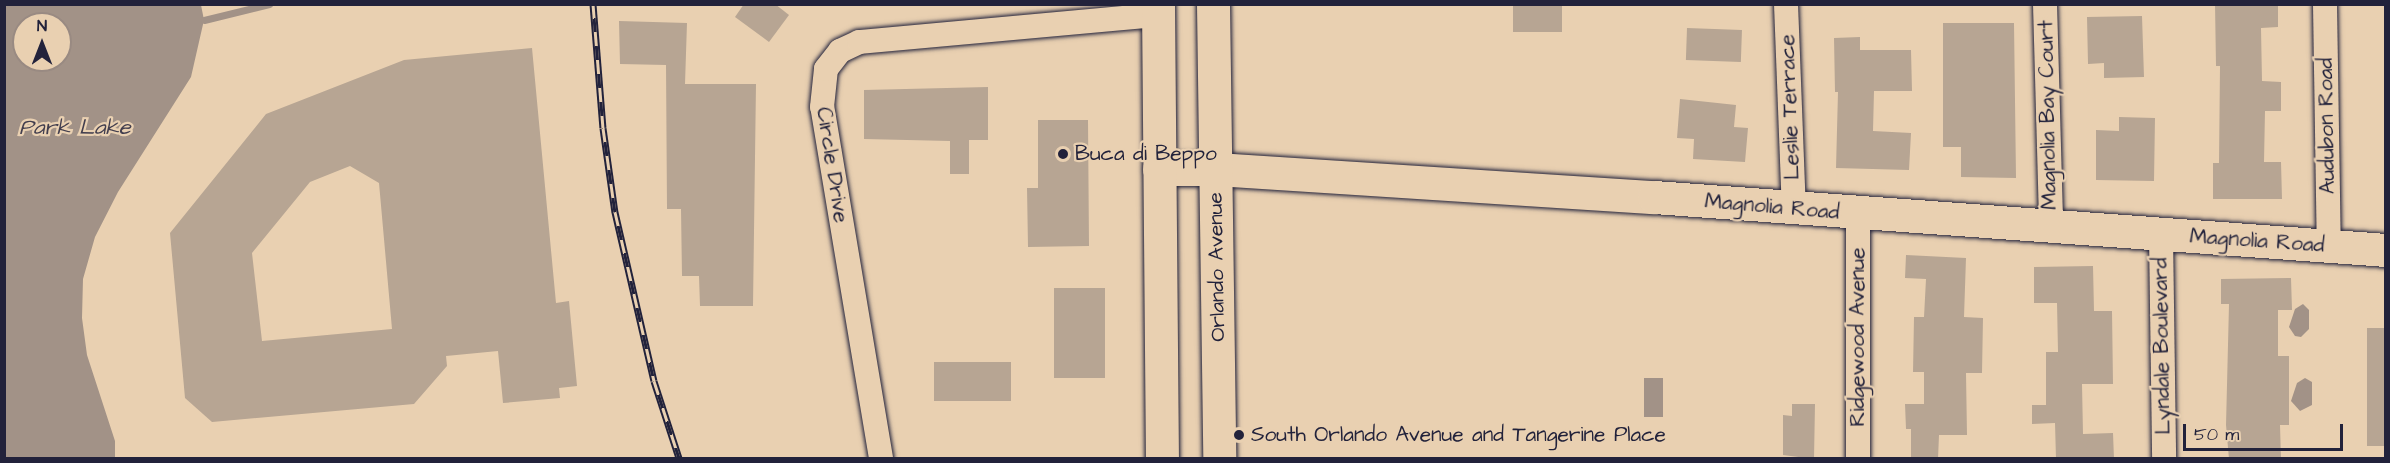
<!DOCTYPE html>
<html>
<head>
<meta charset="utf-8">
<style>
  body { margin:0 }
  #map { position:relative; width:2390px; height:463px; overflow:hidden; background:#e9d0b1; font-family:"Architects Daughter",sans-serif }
  div>[style] { position:absolute }
  .water>* { inset:0; background:#a29287; transform-origin:0 0 }
  .stream>* { height:7px; margin:-3.5px; padding:0 3.5px; transform-origin:3.5px; border-radius:3.5px; background:#a29287 }
  .building>* { inset:0; background:#b7a593; transform-origin:0 0 }
  .roads { filter:drop-shadow(0 0 2px #22223b) drop-shadow(0 0 2px #22223b) }
  .street>* { height:24px; margin:-12px; padding:0 12px; transform-origin:12px; border-radius:12px; background:#e9d0b1 }
  .secondary>* { height:33px; margin:-16.5px; padding:0 16.5px; transform-origin:16.5px; border-radius:16.5px; background:#e9d0b1 }
  .primary>* { height:33px; margin:-16.5px; padding:0 16.5px; transform-origin:16.5px; border-radius:16.5px; background:#e9d0b1 }
  .rail>* { height:7px; margin-top:-3.5px; transform-origin:0; background:repeating-linear-gradient(90deg,#e9d0b1 0 14px,#22223b 0 28px); box-sizing:border-box; border-block:2px solid #22223b }
  .dots>* { width:16px; height:16px; translate:-50% -50%; box-sizing:border-box; border:3px solid #e9d0b1; border-radius:50% }
  span { translate:-50% -50%; white-space:nowrap; text-align:center; line-height:1.15; -webkit-text-stroke:4.5px #e9d0b1; paint-order:stroke }
  .street-label { font-size:21px; color:#22223b }
  .poi-label { font-size:21px; color:#22223b }
  .left { translate:0 -50%; text-align:left }
  .water-label { font-size:22px; color:#423e4e; font-style:italic }
  .frame { position:absolute; inset:0; border:6px solid #22223b; pointer-events:none }
  .north { position:absolute; left:12px; top:12px; width:60px; height:60px; box-sizing:border-box; background:#e9d0b1; border:2px solid #998a82; border-radius:50%; rotate:0deg; font-size:16px; font-weight:700; line-height:24px; text-align:center; color:#22223b }
  .north::after { content:''; display:block; margin:auto; width:21px; height:27px; background:#22223b; clip-path:polygon(50% 0,100% 100%,50% 72%,0 100%) }
  .scale { position:absolute; left:2183px; top:424px; width:160px; height:27px; box-sizing:border-box; border:3px solid #22223b; border-top:0; padding-left:8px; font-size:18px; line-height:21px; white-space:nowrap; color:#22223b; -webkit-text-stroke:4px #e9d0b1; paint-order:stroke }
</style>
</head>
<body>
<div id="map">
  <div class="water">
    <i style="clip-path:polygon(evenodd,4px 5px,201px 5px,204px 20px,191px 77px,118px 192px,95px 237px,83px 279px,82px 318px,87px 355px,115px 441px,115px 458px,5px 458px,4px 5px,24px 24px,60px 24px,60px 60px,24px 60px,24px 24px)"></i>
    <i style="clip-path:polygon(2303px 304px,2309px 310px,2309px 329px,2301px 337px,2295px 336px,2289px 327px,2295px 309px)"></i>
    <i style="left:1663px;top:378px;width:39px;height:19px;rotate:90deg"></i>
    <i style="clip-path:polygon(2305px 378px,2312px 382px,2312px 405px,2300px 411px,2291px 401px,2297px 383px)"></i>
  </div>
  <div class="stream">
    <i style="left:204px;top:20px;width:67px;rotate:-13.8deg"></i>
  </div>
  <div class="building">
    <i style="clip-path:polygon(744px 4px,775px 4px,789px 15px,769px 42px,735px 17px)"></i>
    <i style="left:1513px;top:4px;width:49px;height:28px"></i>
    <i style="clip-path:polygon(2215px 4px,2278px 4px,2278px 27px,2261px 28px,2262px 81px,2281px 82px,2281px 111px,2265px 111px,2264px 162px,2281px 162px,2282px 199px,2213px 199px,2213px 163px,2219px 163px,2220px 66px,2216px 66px)"></i>
    <i style="clip-path:polygon(2142px 16px,2144px 77px,2104px 78px,2104px 63px,2088px 64px,2087px 17px)"></i>
    <i style="clip-path:polygon(619px 21px,687px 23px,685px 84px,756px 84px,753px 306px,700px 306px,699px 276px,682px 276px,681px 209px,667px 209px,666px 65px,620px 64px)"></i>
    <i style="clip-path:polygon(1943px 23px,2014px 23px,2016px 178px,1961px 177px,1961px 147px,1943px 147px)"></i>
    <i style="left:1687px;top:28px;width:55px;height:32px;rotate:2deg"></i>
    <i style="clip-path:polygon(1860px 37px,1860px 50px,1911px 50px,1912px 91px,1874px 91px,1873px 131px,1911px 133px,1909px 170px,1836px 168px,1838px 92px,1835px 92px,1834px 38px)"></i>
    <i style="clip-path:polygon(evenodd,532px 48px,556px 303px,569px 301px,577px 386px,559px 388px,560px 398px,503px 403px,498px 351px,446px 356px,447px 366px,414px 404px,212px 422px,185px 398px,170px 233px,266px 114px,404px 60px,532px 48px,350px 166px,379px 183px,392px 329px,262px 341px,252px 253px,310px 182px,350px 166px)"></i>
    <i style="clip-path:polygon(988px 87px,988px 140px,969px 140px,969px 174px,950px 174px,950px 141px,864px 139px,864px 90px)"></i>
    <i style="clip-path:polygon(1680px 99px,1736px 105px,1734px 127px,1748px 128px,1745px 162px,1693px 159px,1694px 139px,1677px 138px)"></i>
    <i style="clip-path:polygon(2119px 117px,2155px 118px,2154px 181px,2096px 180px,2096px 130px,2119px 131px)"></i>
    <i style="clip-path:polygon(1038px 120px,1088px 120px,1089px 246px,1028px 247px,1027px 188px,1038px 188px)"></i>
    <i style="clip-path:polygon(1906px 255px,1966px 258px,1964px 317px,1983px 318px,1982px 373px,1966px 373px,1967px 435px,1939px 435px,1938px 459px,1911px 459px,1911px 429px,1906px 429px,1905px 404px,1924px 404px,1924px 372px,1913px 372px,1914px 317px,1924px 317px,1926px 279px,1905px 278px)"></i>
    <i style="clip-path:polygon(2093px 266px,2094px 311px,2112px 311px,2113px 384px,2082px 384px,2083px 434px,2113px 433px,2114px 459px,2056px 459px,2055px 423px,2032px 424px,2032px 405px,2046px 405px,2046px 352px,2058px 352px,2057px 303px,2034px 303px,2034px 267px)"></i>
    <i style="clip-path:polygon(2291px 278px,2292px 310px,2278px 310px,2278px 356px,2289px 356px,2289px 425px,2280px 425px,2281px 459px,2229px 459px,2226px 425px,2229px 304px,2221px 304px,2221px 279px)"></i>
    <i style="left:1054px;top:288px;width:51px;height:90px"></i>
    <i style="left:2367px;top:328px;width:18px;height:118px"></i>
    <i style="left:934px;top:362px;width:77px;height:39px"></i>
    <i style="clip-path:polygon(1792px 404px,1815px 404px,1814px 459px,1783px 455px,1783px 415px,1792px 416px)"></i>
  </div>
  <div class="roads">
    <div class="street">
      <i style="left:1786px;top:4px;width:205px;rotate:87.8deg"></i>
      <i style="left:2045px;top:4px;width:221px;rotate:88.4deg"></i>
      <i style="left:2325px;top:4px;width:243px;rotate:89.1deg"></i>
      <i style="left:1858px;top:215px;width:243px;rotate:90deg"></i>
      <i style="left:2161px;top:234px;width:224px;rotate:89.2deg"></i>
      <i style="left:881px;top:458px;width:356px;rotate:-99.5deg"></i>
      <i style="left:822px;top:107px;width:38px;rotate:-84deg"></i>
      <i style="left:826px;top:69px;width:23px;rotate:-52deg"></i>
      <i style="left:840px;top:51px;width:21px;rotate:-25deg"></i>
      <i style="left:859px;top:42px;width:300px;rotate:-5.2deg"></i>
    </div>
    <div class="secondary">
      <i style="left:1159px;top:169px;width:57px"></i>
      <i style="left:1216px;top:169px;width:439px;rotate:3.7deg"></i>
      <i style="left:1654px;top:197px;width:734px;rotate:4.14deg"></i>
    </div>
    <div class="primary">
      <i style="left:1158px;top:4px;width:454px;rotate:89.5deg"></i>
      <i style="left:1213px;top:4px;width:454px;rotate:89.2deg"></i>
    </div>
  </div>
  <div class="rail">
    <i style="left:593px;top:4px;width:124px;rotate:85.4deg"></i>
    <i style="left:603px;top:128px;width:85px;rotate:81.9deg"></i>
    <i style="left:615px;top:212px;width:173px;rotate:77deg"></i>
    <i style="left:654px;top:381px;width:81px;rotate:72deg"></i>
  </div>
  <div class="dots">
    <i style="left:1063px;top:154px;background:#22223b"></i>
    <i style="left:1239px;top:435px;background:#22223b"></i>
  </div>
  <div class="street-label">
    <span style="left:1790px;top:107px;rotate:-92deg">Leslie Terrace</span>
    <span style="left:2048px;top:115px;rotate:-91deg">Magnolia Bay Court</span>
    <span style="left:2327px;top:126px;rotate:-91deg">Audubon Road</span>
    <span style="left:832px;top:165px;rotate:81deg">Circle Drive</span>
    <span style="left:1772px;top:207px;rotate:5deg">Magnolia Road</span>
    <span style="left:2257px;top:241px;rotate:4deg">Magnolia Road</span>
    <span style="left:1217px;top:267px;rotate:-91deg">Orlando Avenue</span>
    <span style="left:1858px;top:337px;rotate:-90deg">Ridgewood Avenue</span>
    <span style="left:2162px;top:346px;rotate:-91deg">Lyndale Boulevard</span>
  </div>
  <div class="poi-label">
    <span class="left" style="left:1075px;top:154px">Buca di Beppo</span>
    <span class="left" style="left:1251px;top:435px">South Orlando Avenue and Tangerine Place</span>
  </div>
  <div class="water-label">
    <span style="left:75px;top:128px">Park Lake</span>
  </div>
  <div class="frame"></div>
  <div class="north">N</div>
  <div class="scale">50 m</div>
</div>
</body>
</html>
